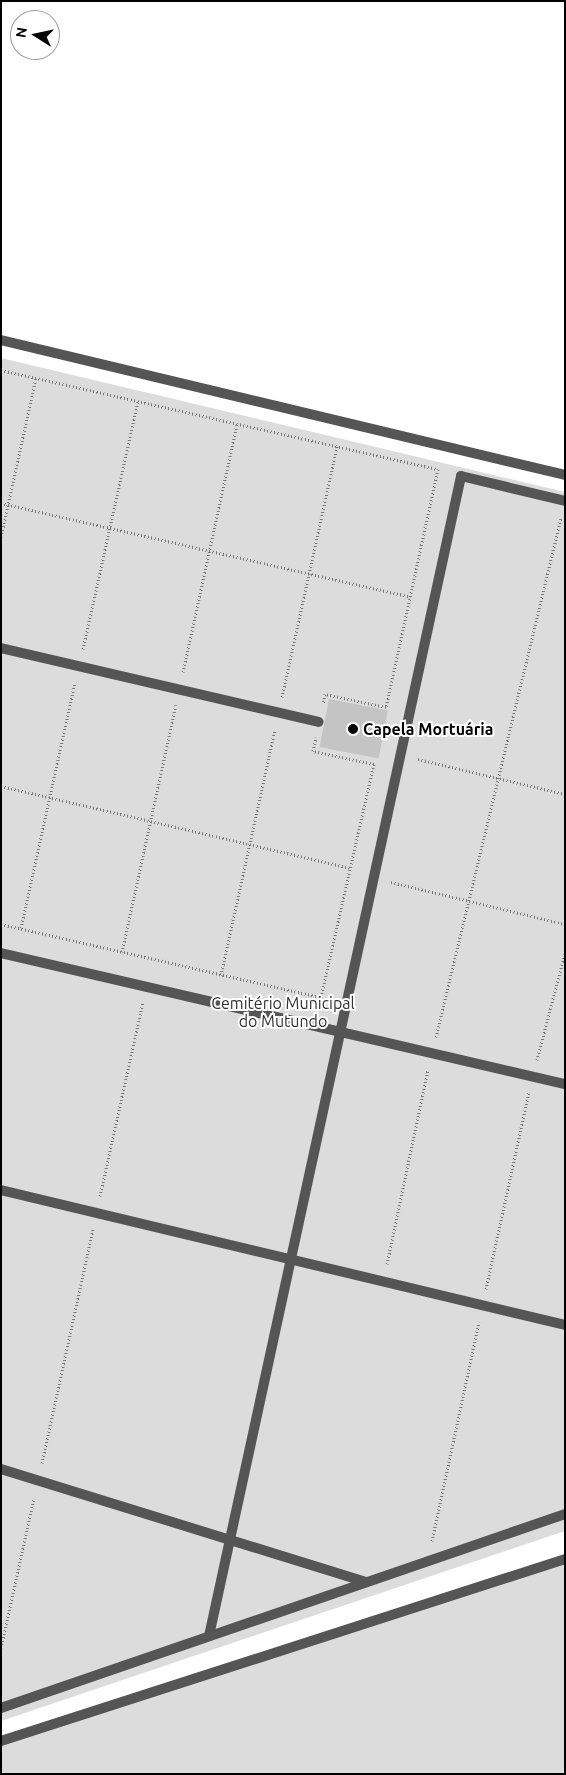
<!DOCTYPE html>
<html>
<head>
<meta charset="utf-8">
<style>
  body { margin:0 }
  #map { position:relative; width:566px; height:1775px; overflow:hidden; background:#fff; font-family:Ubuntu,sans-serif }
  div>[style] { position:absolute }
  .green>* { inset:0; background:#dcdcdc }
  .building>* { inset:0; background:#c4c4c4; transform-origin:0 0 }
  .path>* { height:3px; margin-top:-1.5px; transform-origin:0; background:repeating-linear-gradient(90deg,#777 0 1px,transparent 0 3.5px) }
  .pedestrian>* { height:10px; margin:-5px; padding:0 5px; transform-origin:5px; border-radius:5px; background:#555 }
  .minor>* { height:10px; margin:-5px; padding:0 5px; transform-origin:5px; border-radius:5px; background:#555 }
  .dots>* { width:14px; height:14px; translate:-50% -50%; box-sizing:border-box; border:2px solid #fff; border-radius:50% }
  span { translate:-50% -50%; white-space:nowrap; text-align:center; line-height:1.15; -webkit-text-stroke:4px #fff; paint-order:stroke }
  .poi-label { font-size:16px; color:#000; font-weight:700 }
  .left { translate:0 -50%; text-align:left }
  .park-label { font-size:16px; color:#333 }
  .frame { position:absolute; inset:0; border:2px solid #000; pointer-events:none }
  .north { position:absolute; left:10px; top:10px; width:50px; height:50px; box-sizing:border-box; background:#fff; border:1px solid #999; border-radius:50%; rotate:280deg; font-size:14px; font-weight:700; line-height:20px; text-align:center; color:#000 }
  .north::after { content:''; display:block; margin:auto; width:18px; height:22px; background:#000; clip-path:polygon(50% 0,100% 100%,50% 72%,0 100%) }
</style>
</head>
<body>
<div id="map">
  <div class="green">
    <i style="clip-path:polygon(1px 358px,565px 492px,565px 1531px,1px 1721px)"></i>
    <i style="clip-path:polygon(565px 1559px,565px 1774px,1px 1774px,1px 1741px)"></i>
  </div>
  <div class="building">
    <i style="left:329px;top:699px;width:60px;height:49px;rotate:11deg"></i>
  </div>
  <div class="path">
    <i style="left:1px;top:370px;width:448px;rotate:12.8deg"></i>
    <i style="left:438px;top:469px;width:244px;rotate:102.3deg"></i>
    <i style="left:386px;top:707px;width:62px;rotate:-168deg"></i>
    <i style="left:325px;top:694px;width:10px;rotate:101deg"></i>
    <i style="left:1px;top:503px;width:420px;rotate:12.9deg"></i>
    <i style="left:1px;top:537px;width:163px;rotate:-77.6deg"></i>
    <i style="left:83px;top:649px;width:254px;rotate:-77.5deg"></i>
    <i style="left:183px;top:672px;width:254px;rotate:-77.7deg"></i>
    <i style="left:282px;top:697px;width:257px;rotate:-77.6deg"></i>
    <i style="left:418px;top:759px;width:151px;rotate:13.4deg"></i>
    <i style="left:1px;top:786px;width:359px;rotate:13.2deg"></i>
    <i style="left:391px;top:882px;width:179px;rotate:13.6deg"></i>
    <i style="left:1px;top:924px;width:328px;rotate:12.9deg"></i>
    <i style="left:321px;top:997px;width:239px;rotate:-77.2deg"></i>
    <i style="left:374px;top:764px;width:62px;rotate:-168deg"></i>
    <i style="left:313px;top:751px;width:14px;rotate:-78deg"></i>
    <i style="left:21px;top:928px;width:252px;rotate:-77.6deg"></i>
    <i style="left:122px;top:952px;width:253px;rotate:-77.7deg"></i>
    <i style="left:221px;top:975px;width:251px;rotate:-77.6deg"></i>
    <i style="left:436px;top:1037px;width:534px;rotate:-76.46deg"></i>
    <i style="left:537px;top:1060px;width:111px;rotate:-75.3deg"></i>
    <i style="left:100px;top:1196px;width:199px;rotate:-77.5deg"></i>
    <i style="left:387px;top:1264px;width:198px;rotate:-78.1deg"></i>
    <i style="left:486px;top:1289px;width:202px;rotate:-77.7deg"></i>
    <i style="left:42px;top:1463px;width:239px;rotate:-77.7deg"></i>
    <i style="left:432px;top:1541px;width:224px;rotate:-77.9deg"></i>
    <i style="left:1px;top:1648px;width:154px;rotate:-77.6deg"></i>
  </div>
  <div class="pedestrian">
    <i style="left:1px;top:648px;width:326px;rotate:13.1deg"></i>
    <i style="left:1px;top:953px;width:579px;rotate:13.08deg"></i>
    <i style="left:1px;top:1190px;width:580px;rotate:13.46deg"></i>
    <i style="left:1px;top:1469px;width:382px;rotate:17.2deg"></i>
    <i style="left:209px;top:1636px;width:1187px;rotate:-77.74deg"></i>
    <i style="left:461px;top:476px;width:107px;rotate:13.5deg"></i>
    <i style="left:1px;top:1708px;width:596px;rotate:-18.98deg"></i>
  </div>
  <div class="minor">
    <i style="left:1px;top:340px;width:580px;rotate:13.46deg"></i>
    <i style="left:1px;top:1741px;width:593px;rotate:-17.88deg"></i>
  </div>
  <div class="dots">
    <i style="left:353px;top:729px;background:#000"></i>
  </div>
  <div class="poi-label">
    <span class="left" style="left:363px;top:729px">Capela Mortuária</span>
  </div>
  <div class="park-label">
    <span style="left:283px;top:1012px">Cemitério Municipal<br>do Mutundo</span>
  </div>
  <div class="frame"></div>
  <div class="north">N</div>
</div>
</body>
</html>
